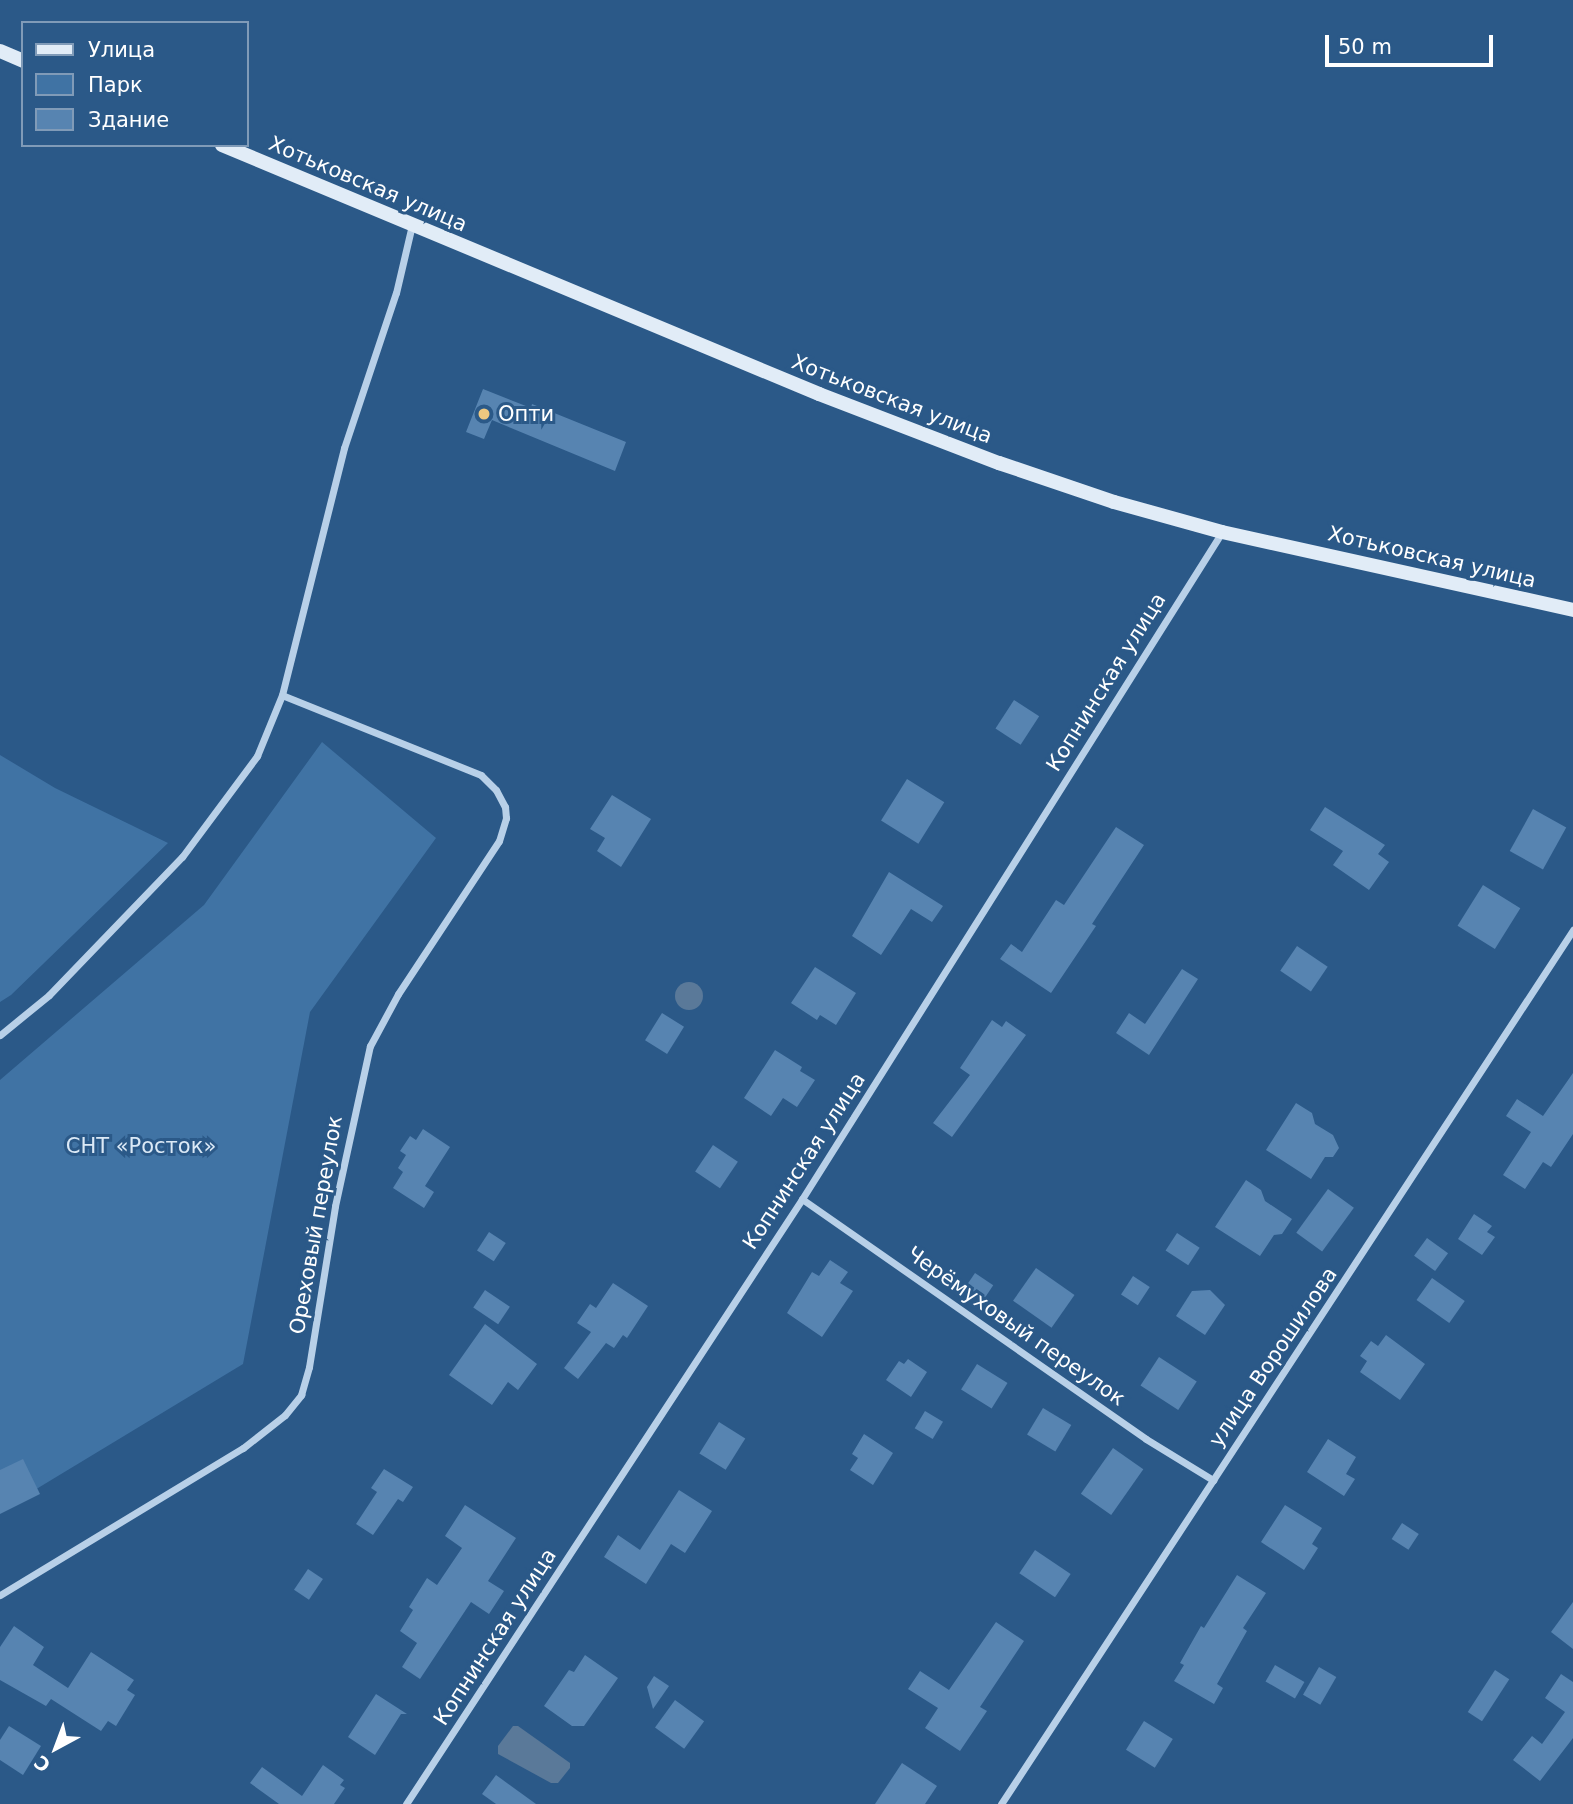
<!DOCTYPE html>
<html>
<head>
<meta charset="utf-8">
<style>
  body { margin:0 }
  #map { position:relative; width:1573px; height:1804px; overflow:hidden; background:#2b5988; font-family:"DejaVu Sans",sans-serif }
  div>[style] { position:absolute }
  .green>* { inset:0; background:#4073a4 }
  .water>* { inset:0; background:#5a7999 }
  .round { border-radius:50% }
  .building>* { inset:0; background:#5784b1; transform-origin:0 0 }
  .minor>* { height:7px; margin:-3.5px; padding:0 3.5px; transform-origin:3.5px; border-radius:3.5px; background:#b8d0e8 }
  .secondary>* { height:14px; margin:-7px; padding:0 7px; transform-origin:7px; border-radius:7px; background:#e1ecf7 }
  .dots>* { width:19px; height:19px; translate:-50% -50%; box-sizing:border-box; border:4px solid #2b5988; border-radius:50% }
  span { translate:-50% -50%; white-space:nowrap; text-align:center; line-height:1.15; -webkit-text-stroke:6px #2b5988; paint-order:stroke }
  .street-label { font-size:21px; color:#fff }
  .poi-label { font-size:21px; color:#fff }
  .left { translate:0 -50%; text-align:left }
  .park-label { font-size:21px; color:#dbe9f6 }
  .legend { position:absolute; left:21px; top:21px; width:228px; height:126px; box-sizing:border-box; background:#2b5988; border:2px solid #809bb8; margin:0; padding:9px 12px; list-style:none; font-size:21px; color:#fff }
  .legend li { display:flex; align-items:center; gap:14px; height:35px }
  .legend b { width:35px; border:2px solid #809bb8 }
  .north { position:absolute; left:21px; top:1713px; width:70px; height:70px; -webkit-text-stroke:5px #2b5988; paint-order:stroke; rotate:221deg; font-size:19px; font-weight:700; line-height:28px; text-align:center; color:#fff }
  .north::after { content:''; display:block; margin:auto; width:24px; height:32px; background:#fff; clip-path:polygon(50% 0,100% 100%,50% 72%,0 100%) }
  .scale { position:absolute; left:1325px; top:35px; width:168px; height:32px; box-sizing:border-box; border:4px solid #fff; border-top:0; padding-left:9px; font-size:21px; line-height:24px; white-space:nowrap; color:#fff; -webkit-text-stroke:5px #2b5988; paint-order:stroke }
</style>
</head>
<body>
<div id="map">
  <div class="green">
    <i style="clip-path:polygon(322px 742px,436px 838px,310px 1012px,243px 1364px,0 1511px,0 1080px,204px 905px)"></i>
    <i style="clip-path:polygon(0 755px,55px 788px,168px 843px,11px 995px,0 1002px)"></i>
  </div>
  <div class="water">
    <i class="round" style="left:675px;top:982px;width:28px;height:28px"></i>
    <i style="clip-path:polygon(513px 1726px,518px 1726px,570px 1763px,570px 1768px,558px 1783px,551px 1783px,498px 1754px,498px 1746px)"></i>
  </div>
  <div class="building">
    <i style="clip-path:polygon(483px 389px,531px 408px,532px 404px,626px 442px,615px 471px,492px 420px,484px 439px,466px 432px)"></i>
    <i style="left:1014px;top:700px;width:30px;height:34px;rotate:33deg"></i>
    <i style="left:907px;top:779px;width:44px;height:49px;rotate:32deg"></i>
    <i style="clip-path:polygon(612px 795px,651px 819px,621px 867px,597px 851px,605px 838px,590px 829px)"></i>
    <i style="clip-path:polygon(1325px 807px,1385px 845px,1378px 854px,1389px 862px,1369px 890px,1333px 865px,1343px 851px,1310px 830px)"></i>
    <i style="left:1533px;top:809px;width:38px;height:48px;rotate:29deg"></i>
    <i style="clip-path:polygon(1116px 827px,1144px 845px,1092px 924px,1096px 926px,1051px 993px,1000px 959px,1011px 944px,1022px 952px,1056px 900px,1064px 905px)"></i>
    <i style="clip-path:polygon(889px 872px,943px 906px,932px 922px,911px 909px,881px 955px,852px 936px)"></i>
    <i style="left:1483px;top:885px;width:44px;height:48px;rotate:32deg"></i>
    <i style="left:1297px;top:946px;width:37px;height:30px;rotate:34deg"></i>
    <i style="clip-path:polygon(815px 967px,856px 993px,836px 1025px,820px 1015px,817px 1020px,791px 1003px)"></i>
    <i style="clip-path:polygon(1182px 969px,1198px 979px,1149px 1055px,1116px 1033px,1129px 1013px,1145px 1024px)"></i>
    <i style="left:662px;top:1013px;width:26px;height:32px;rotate:32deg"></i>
    <i style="clip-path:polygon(992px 1020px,1002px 1027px,1006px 1021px,1026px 1035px,952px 1137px,933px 1123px,970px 1075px,960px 1068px)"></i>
    <i style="clip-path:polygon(775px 1050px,802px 1067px,800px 1071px,815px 1080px,797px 1107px,783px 1098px,771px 1116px,744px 1098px)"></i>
    <i style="clip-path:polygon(1573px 1073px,1573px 1134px,1551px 1167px,1543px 1162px,1525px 1189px,1503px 1175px,1531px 1132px,1506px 1116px,1517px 1099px,1543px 1116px)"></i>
    <i style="clip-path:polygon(1296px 1103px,1312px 1113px,1315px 1124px,1333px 1135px,1339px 1148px,1333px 1157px,1325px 1157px,1311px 1179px,1266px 1150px)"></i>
    <i style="clip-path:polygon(423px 1129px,450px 1147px,425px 1186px,434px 1192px,424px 1208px,393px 1188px,403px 1172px,398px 1168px,406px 1155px,400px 1151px,410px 1136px,416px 1140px)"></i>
    <i style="left:713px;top:1145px;width:30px;height:32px;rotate:34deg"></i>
    <i style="clip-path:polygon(1246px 1180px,1261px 1190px,1265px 1201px,1292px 1219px,1282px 1234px,1274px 1235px,1260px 1256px,1215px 1227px)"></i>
    <i style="left:1328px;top:1189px;width:32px;height:54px;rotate:36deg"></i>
    <i style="clip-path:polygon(1474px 1214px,1492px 1226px,1487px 1232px,1495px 1237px,1482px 1255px,1458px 1239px)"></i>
    <i style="left:489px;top:1232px;width:20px;height:22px;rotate:33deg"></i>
    <i style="left:1177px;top:1233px;width:27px;height:21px;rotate:33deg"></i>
    <i style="left:1427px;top:1238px;width:26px;height:22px;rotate:36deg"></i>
    <i style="clip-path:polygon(830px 1260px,848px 1272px,840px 1283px,853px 1291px,822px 1337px,787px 1313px,812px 1272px,819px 1276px)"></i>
    <i style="left:1036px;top:1268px;width:47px;height:40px;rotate:35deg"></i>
    <i style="left:975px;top:1273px;width:22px;height:17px;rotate:34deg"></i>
    <i style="left:1133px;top:1276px;width:20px;height:22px;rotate:33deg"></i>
    <i style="left:1432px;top:1278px;width:40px;height:27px;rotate:35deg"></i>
    <i style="clip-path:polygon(613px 1283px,648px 1306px,627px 1338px,623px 1335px,614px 1348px,606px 1343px,578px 1379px,564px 1368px,591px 1332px,577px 1323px,590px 1304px,596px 1308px)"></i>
    <i style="left:485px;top:1290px;width:30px;height:21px;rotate:34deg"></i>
    <i style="clip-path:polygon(1210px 1290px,1225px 1305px,1205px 1335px,1176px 1316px,1192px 1291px)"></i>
    <i style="clip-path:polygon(485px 1324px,537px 1364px,518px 1390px,508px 1382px,492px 1405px,449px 1375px)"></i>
    <i style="clip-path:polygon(1386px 1335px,1425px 1364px,1400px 1400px,1360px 1372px,1367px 1361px,1360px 1356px,1371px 1341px,1378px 1346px)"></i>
    <i style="left:1159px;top:1357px;width:45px;height:34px;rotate:33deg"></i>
    <i style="clip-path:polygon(908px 1359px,927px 1372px,911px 1397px,886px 1380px,899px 1361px,904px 1364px)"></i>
    <i style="left:977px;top:1364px;width:36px;height:30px;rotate:32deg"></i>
    <i style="left:1043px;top:1408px;width:33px;height:31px;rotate:31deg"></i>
    <i style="left:925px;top:1411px;width:21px;height:20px;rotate:31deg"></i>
    <i style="left:719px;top:1422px;width:31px;height:37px;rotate:32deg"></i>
    <i style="clip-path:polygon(864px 1434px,893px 1453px,873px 1485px,850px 1470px,858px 1458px,852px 1454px)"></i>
    <i style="clip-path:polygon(1328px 1439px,1356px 1457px,1346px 1474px,1355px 1479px,1344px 1496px,1307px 1472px)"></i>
    <i style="left:1113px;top:1448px;width:37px;height:56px;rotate:35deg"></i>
    <i style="clip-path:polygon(23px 1459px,40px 1494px,0 1514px,0 1470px)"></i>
    <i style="clip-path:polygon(384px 1469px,413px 1487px,403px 1502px,398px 1499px,373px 1535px,356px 1524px,377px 1492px,371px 1488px)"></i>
    <i style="clip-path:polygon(679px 1490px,712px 1511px,685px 1553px,671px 1544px,646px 1584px,604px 1557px,618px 1535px,640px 1550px)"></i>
    <i style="clip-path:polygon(465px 1505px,516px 1538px,488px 1581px,504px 1591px,489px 1614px,471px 1602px,420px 1679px,402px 1667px,417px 1643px,400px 1631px,413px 1610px,409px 1607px,427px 1578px,437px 1585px,462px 1548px,445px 1536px)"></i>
    <i style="clip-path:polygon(1285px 1505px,1322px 1528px,1312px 1544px,1318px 1548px,1304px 1570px,1261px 1542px)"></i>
    <i style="left:1402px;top:1523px;width:20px;height:19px;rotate:33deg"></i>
    <i style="left:1035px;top:1550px;width:43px;height:28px;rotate:34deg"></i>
    <i style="left:308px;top:1569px;width:18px;height:25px;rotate:34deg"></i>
    <i style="clip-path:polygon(1237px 1575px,1266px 1593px,1243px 1628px,1247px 1631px,1217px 1684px,1223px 1688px,1214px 1704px,1174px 1681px,1184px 1665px,1180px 1663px,1201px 1626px,1204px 1628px)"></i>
    <i style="clip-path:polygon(1573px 1602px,1573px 1649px,1551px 1632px)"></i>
    <i style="clip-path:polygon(996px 1622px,1024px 1641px,980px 1707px,987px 1711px,960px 1751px,925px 1728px,938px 1708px,908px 1689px,920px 1671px,949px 1690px)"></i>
    <i style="clip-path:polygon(14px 1626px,44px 1647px,33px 1665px,68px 1688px,91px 1652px,134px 1680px,127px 1690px,135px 1695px,116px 1726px,108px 1721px,101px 1731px,51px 1699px,46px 1706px,0 1680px,0 1647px)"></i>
    <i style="clip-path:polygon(585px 1655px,618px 1678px,584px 1726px,572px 1726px,544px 1706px,569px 1670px,574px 1672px)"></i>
    <i style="left:1275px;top:1665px;width:34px;height:19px;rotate:30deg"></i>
    <i style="left:1319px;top:1667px;width:20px;height:32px;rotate:30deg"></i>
    <i style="left:1495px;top:1670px;width:17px;height:50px;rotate:33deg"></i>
    <i style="clip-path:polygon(1561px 1674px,1573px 1682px,1573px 1738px,1540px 1781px,1513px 1760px,1532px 1736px,1542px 1744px,1565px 1712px,1545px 1698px)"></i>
    <i style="clip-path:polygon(654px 1676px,669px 1686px,653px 1709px,647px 1687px)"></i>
    <i style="clip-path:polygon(376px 1694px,407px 1714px,401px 1714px,375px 1755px,348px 1737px)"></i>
    <i style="left:675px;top:1700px;width:36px;height:34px;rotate:36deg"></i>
    <i style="left:1144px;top:1721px;width:34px;height:34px;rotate:32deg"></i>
    <i style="clip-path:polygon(9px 1726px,41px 1746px,23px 1775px,0 1760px,0 1740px)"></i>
    <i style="clip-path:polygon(902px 1763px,937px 1786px,925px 1804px,875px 1804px)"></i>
    <i style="clip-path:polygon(323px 1765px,344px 1780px,340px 1785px,345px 1788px,334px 1804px,279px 1804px,250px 1783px,262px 1767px,302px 1796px)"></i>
    <i style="clip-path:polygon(496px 1775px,536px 1804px,496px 1804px,482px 1794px)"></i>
  </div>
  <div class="minor">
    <i style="left:0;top:1035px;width:63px;rotate:-39.2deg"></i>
    <i style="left:49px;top:995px;width:192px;rotate:-46.1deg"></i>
    <i style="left:182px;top:857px;width:126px;rotate:-53.4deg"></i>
    <i style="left:257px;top:756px;width:66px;rotate:-67.7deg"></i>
    <i style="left:282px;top:695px;width:255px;rotate:-75.9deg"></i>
    <i style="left:344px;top:448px;width:163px;rotate:-71.5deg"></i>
    <i style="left:396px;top:293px;width:70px;rotate:-76.8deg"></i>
    <i style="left:802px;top:1199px;width:419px;rotate:34.9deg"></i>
    <i style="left:1146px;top:1439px;width:79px;rotate:31.5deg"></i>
    <i style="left:0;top:1595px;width:284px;rotate:-31.2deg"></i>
    <i style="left:243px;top:1448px;width:53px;rotate:-38.2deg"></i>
    <i style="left:285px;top:1415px;width:26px;rotate:-51deg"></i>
    <i style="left:301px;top:1395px;width:29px;rotate:-74deg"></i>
    <i style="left:309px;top:1367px;width:163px;rotate:-80.8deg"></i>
    <i style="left:335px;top:1206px;width:164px;rotate:-77.7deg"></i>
    <i style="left:370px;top:1046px;width:59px;rotate:-61.7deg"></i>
    <i style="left:398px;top:994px;width:183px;rotate:-56.6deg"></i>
    <i style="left:499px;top:841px;width:24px;rotate:-73deg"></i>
    <i style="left:506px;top:818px;width:11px;rotate:-95deg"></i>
    <i style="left:505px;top:807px;width:19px;rotate:-118deg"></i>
    <i style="left:496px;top:790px;width:21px;rotate:-135deg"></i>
    <i style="left:481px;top:775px;width:214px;rotate:-158.1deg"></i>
    <i style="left:406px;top:1804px;width:723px;rotate:-56.79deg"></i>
    <i style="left:802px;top:1199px;width:788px;rotate:-57.8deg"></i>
    <i style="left:1001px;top:1804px;width:1045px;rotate:-56.8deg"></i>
  </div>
  <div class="secondary">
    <i style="left:0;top:51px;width:25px;rotate:23deg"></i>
    <i style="left:222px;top:145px;width:647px;rotate:22.64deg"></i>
    <i style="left:819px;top:394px;width:193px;rotate:21deg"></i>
    <i style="left:999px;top:463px;width:121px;rotate:18.7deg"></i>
    <i style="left:1114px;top:502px;width:112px;rotate:15.5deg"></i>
    <i style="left:1222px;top:532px;width:360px;rotate:12.5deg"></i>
  </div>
  <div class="dots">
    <i style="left:484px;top:414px;background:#eec880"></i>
  </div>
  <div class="street-label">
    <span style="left:368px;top:184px;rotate:23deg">Хотьковская улица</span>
    <span style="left:892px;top:399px;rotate:21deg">Хотьковская улица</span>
    <span style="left:1432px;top:557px;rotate:13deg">Хотьковская улица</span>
    <span style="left:1106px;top:682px;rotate:-58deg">Копнинская улица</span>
    <span style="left:804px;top:1161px;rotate:-57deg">Копнинская улица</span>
    <span style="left:316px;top:1225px;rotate:-80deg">Ореховый переулок</span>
    <span style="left:1016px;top:1326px;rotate:35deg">Черёмуховый переулок</span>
    <span style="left:1273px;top:1357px;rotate:-56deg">улица Ворошилова</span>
    <span style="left:495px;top:1637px;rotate:-57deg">Копнинская улица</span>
  </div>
  <div class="poi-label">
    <span class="left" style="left:498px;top:414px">Опти</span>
  </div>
  <div class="park-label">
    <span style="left:141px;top:1146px">СНТ «Росток»</span>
  </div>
  <ul class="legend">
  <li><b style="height:9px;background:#e1ecf7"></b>Улица</li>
  <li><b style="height:19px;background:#4073a4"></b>Парк</li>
  <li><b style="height:19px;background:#5784b1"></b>Здание</li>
  </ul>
  <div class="north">С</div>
  <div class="scale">50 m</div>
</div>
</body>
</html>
